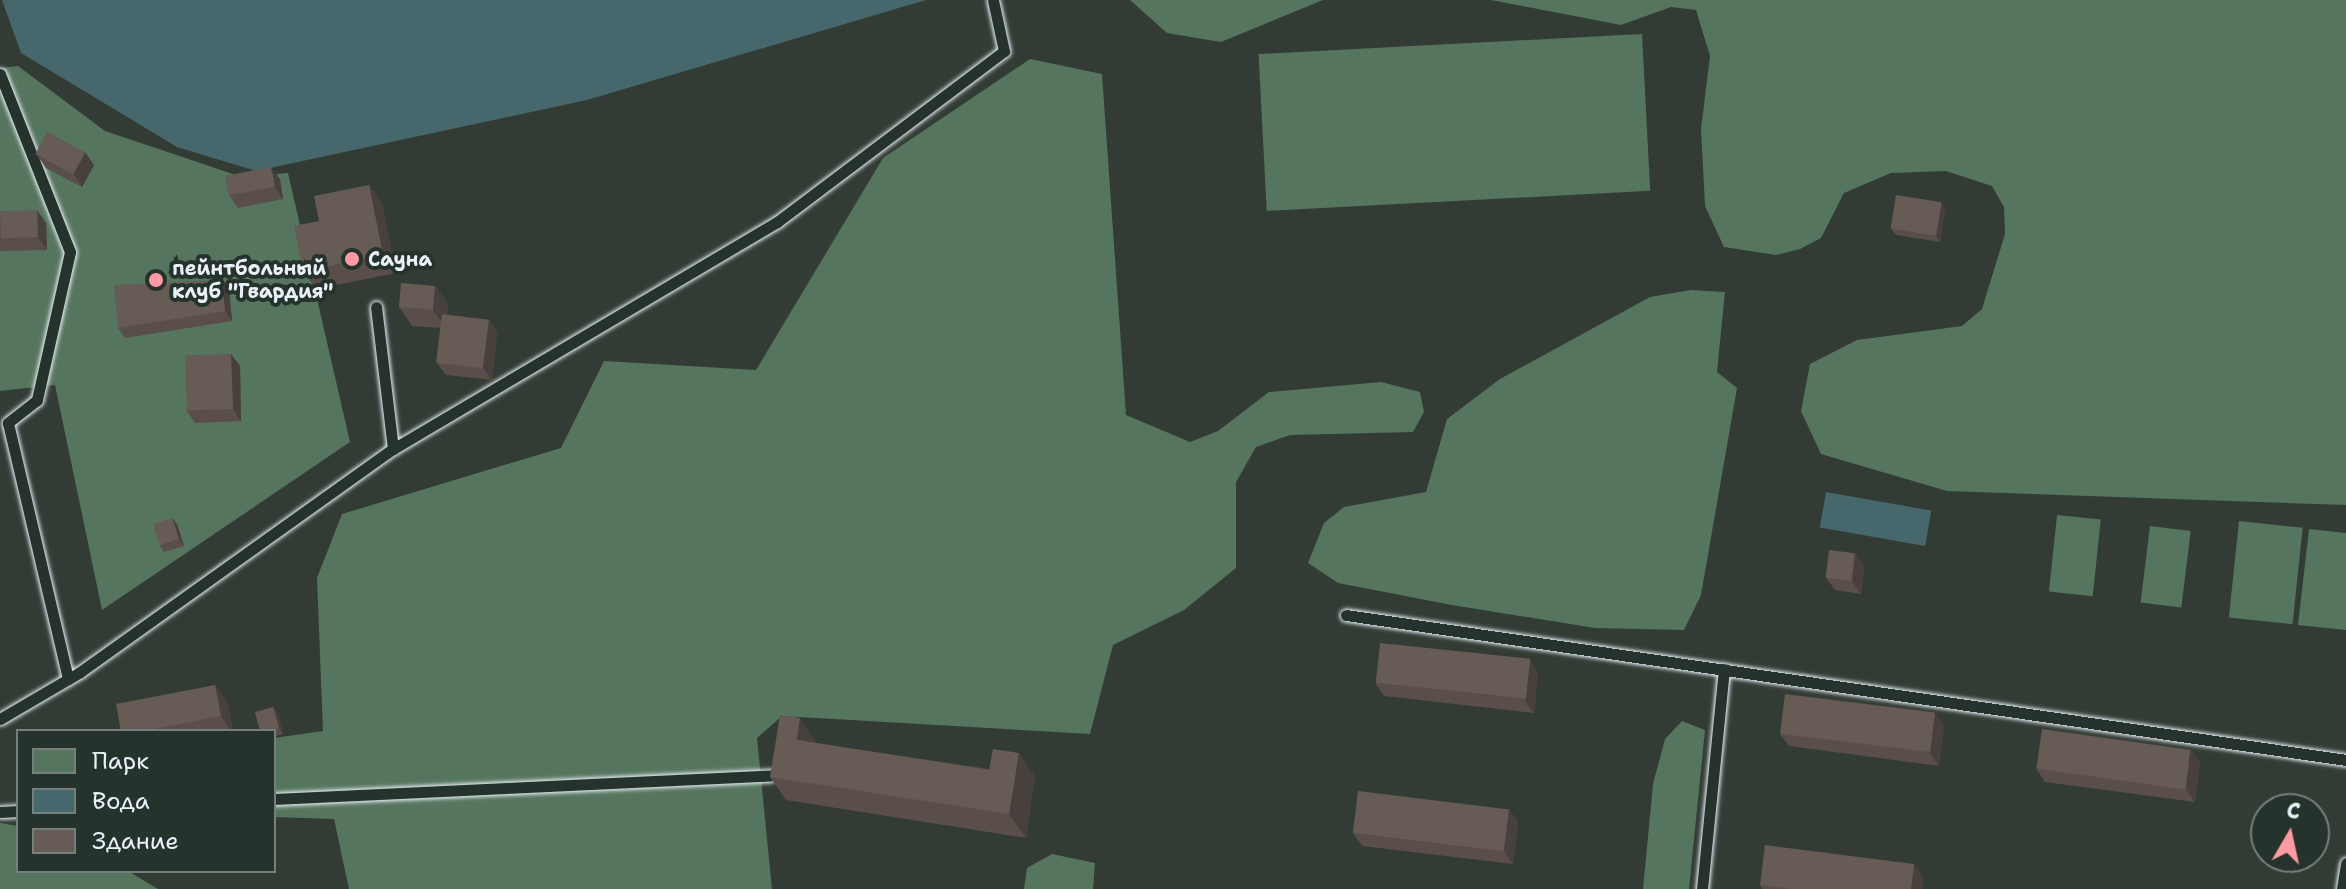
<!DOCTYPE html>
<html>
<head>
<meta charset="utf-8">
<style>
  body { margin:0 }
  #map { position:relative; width:2346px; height:889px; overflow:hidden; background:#333b35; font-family:"Shantell Sans",sans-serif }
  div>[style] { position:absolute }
  .green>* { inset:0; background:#56755e; transform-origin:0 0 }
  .water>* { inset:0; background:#46676c; transform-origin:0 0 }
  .roads { filter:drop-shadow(0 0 2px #e8f1f8) drop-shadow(0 0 2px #e8f1f8) }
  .lane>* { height:11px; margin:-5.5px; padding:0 5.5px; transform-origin:5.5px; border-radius:5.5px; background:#26332d }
  .wall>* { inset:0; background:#594e49 }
  .shaded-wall>* { inset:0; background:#48403c }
  .building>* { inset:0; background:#675b55; transform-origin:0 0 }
  .dots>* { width:22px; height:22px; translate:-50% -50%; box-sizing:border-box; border:4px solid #26332d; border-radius:50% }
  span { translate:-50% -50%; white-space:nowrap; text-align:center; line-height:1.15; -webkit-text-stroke:8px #26332d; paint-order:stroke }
  .poi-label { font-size:20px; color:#e8f1f8; font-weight:700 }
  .left { translate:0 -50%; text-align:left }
  .legend { position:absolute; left:16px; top:729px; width:260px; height:144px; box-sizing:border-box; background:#26332d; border:2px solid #747f7e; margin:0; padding:10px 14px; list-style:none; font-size:24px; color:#e8f1f8 }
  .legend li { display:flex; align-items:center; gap:16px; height:40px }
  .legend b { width:40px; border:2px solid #747f7e }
  .north { position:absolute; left:2250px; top:793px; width:80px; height:80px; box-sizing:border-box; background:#26332d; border:2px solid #747f7e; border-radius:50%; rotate:9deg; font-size:22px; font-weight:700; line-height:32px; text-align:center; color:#e8f1f8 }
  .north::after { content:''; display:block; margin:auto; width:28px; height:36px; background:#ff9aa2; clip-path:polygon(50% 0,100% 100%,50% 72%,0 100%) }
</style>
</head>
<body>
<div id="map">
  <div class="green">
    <i style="clip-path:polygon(1130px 0,1323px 0,1221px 42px,1167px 33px)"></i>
    <i style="clip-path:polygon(1491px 0,2346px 0,2346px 505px,1947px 491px,1821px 454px,1801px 411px,1810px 364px,1857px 340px,1962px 326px,1982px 309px,2005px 234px,2004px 207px,1992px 186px,1946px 171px,1891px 173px,1844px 193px,1821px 238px,1800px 249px,1776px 255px,1724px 247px,1705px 206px,1701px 129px,1710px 56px,1696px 10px,1671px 7px,1621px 25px)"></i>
    <i style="left:1642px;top:34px;width:157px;height:384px;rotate:87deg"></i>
    <i style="clip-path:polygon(1030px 59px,1102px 74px,1126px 415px,1190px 442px,1218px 431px,1269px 392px,1381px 382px,1420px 392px,1424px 412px,1413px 432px,1290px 435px,1256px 447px,1236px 482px,1236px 568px,1184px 610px,1113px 645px,1090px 734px,782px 716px,757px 738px,772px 889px,349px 889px,334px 819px,274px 817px,274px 738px,323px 731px,317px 578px,342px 514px,561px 448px,604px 361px,756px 370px,883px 158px)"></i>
    <i style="clip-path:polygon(18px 66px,105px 131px,242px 177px,288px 173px,350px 442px,102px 610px,55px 385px,0 391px,0 68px)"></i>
    <i style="clip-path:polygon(1691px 290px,1725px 292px,1717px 372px,1737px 388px,1701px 595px,1684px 630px,1595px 628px,1452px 605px,1338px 583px,1308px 563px,1324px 523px,1344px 507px,1426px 492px,1447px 419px,1500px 379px,1650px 297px)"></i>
    <i style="left:2057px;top:515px;width:44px;height:77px;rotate:6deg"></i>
    <i style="left:2239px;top:521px;width:64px;height:97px;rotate:6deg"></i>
    <i style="left:2150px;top:526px;width:41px;height:77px;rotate:7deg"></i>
    <i style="clip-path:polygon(2309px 529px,2346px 533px,2346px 630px,2298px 625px)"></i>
    <i style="clip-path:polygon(1682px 721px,1705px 730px,1689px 889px,1643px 889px,1653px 784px,1665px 739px)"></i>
    <i style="clip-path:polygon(0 823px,18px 826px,18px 871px,128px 871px,158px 889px,0 889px)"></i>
    <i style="clip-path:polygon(1052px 854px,1095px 863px,1093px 889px,1024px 889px,1027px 868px)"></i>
  </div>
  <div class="water">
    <i style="clip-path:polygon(2px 0,926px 0,587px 100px,256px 171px,177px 147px,21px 53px)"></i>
    <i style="left:1826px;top:492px;width:107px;height:36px;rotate:10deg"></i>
  </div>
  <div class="roads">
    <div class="lane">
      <i style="left:0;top:74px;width:191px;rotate:68.5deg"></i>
      <i style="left:70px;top:252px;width:152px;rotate:102.6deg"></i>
      <i style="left:37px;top:400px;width:37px;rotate:142deg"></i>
      <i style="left:8px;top:423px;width:263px;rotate:76.8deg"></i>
      <i style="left:393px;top:449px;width:446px;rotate:-30.6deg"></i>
      <i style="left:777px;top:222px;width:284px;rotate:-37deg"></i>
      <i style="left:1004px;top:51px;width:52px;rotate:-102.2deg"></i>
      <i style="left:1346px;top:615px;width:1010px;rotate:8.25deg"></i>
      <i style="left:0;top:719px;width:93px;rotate:-30.4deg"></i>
      <i style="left:80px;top:672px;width:384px;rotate:-35.5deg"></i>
      <i style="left:393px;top:449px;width:143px;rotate:-96.8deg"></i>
      <i style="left:274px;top:799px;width:497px;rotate:-2.7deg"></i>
      <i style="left:0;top:812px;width:18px;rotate:-3deg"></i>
      <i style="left:1702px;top:889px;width:221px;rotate:-84.3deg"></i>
      <i style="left:2342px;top:889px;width:26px;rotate:-81deg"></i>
    </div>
  </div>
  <div class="wall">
    <i style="clip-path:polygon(37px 155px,94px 165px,82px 187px,46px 168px)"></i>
    <i style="clip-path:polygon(280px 179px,283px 199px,238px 208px,229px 195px)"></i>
    <i style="clip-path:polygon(369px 185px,382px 203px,396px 273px,316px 289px,303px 271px,319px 221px)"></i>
    <i style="clip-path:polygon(1945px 208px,1940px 242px,1896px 235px,1891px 229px)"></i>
    <i style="clip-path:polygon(0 212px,46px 223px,47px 250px,0 251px)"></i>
    <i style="clip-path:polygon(222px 280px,229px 290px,232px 321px,125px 338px,118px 328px)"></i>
    <i style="clip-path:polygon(435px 286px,448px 304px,447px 315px,489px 320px,497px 332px,492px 380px,446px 375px,437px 363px,441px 328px,412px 326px,399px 307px)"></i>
    <i style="clip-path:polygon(231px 354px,240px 366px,241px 421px,195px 423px,186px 410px)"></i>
    <i style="clip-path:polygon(177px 524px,184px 546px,164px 552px,160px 546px)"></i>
    <i style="clip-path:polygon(1855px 553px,1864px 566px,1861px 594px,1835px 590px,1826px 578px)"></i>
    <i style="clip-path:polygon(1530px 660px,1538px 673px,1534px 713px,1384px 696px,1375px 683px)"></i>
    <i style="clip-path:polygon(215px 685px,228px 703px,233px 731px,121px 731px)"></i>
    <i style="clip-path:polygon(273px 707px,278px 714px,283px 734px,274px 737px,274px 731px,260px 731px)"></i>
    <i style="clip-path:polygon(1935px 713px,1944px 726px,1939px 766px,1789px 746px,1780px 734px)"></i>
    <i style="clip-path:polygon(816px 742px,816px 743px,1035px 776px,1026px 838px,786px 800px,770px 777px)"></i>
    <i style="clip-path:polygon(2200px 762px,2195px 802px,2045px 782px,2036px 769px)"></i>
    <i style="clip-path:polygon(1509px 809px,1518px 822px,1513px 864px,1362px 846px,1353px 833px)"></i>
    <i style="clip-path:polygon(1914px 864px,1923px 877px,1922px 889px,1762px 889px,1760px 885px)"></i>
  </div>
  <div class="shaded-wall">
    <i style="clip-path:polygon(85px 152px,94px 165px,82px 187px,74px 174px)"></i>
    <i style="clip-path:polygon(271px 167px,280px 179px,283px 199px,275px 187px)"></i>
    <i style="clip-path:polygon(369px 185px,382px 203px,396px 273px,383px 255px)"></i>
    <i style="clip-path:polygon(1941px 202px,1945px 208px,1940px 242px,1935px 235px)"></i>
    <i style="clip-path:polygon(37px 210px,46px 223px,47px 250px,38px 237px)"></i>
    <i style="clip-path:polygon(222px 280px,229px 290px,232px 321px,225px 311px)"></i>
    <i style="clip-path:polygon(435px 286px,448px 304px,446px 328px,433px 310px)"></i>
    <i style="clip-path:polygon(489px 320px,497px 332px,492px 380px,483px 368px)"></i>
    <i style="clip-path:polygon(231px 354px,240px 366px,241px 421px,233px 409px)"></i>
    <i style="clip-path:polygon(172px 518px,177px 524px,184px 546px,179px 539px)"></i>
    <i style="clip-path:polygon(1855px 553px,1864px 566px,1861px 594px,1852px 581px)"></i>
    <i style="clip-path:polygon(1530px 660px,1538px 673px,1534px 713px,1525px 701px)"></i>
    <i style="clip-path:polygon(215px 685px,228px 703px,233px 731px,231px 731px,221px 716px)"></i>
    <i style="clip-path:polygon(273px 707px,278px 714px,283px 734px,279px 728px)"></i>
    <i style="clip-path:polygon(1935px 713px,1944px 726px,1939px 766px,1930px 753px)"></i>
    <i style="clip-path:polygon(800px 718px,816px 742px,813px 764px,797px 740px)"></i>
    <i style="clip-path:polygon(2191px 749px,2200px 762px,2195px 802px,2186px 789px)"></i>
    <i style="clip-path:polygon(1019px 753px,1035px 776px,1026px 838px,1009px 814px)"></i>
    <i style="clip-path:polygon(1509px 809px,1518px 822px,1513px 864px,1504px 851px)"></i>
    <i style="clip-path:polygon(1914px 864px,1923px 877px,1922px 889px,1911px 889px)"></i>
  </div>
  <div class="building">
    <i style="left:47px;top:132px;width:43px;height:25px;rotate:28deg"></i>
    <i style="left:271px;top:167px;width:20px;height:47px;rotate:79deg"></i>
    <i style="clip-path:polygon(369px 185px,383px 255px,303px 271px,294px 226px,319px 221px,314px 196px)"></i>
    <i style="left:1896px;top:195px;width:46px;height:34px;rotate:9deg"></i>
    <i style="left:37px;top:210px;width:27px;height:37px;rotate:88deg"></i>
    <i style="clip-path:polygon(222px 280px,225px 311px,118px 328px,114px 285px)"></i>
    <i style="left:401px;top:283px;width:34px;height:24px;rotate:5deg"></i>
    <i style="left:442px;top:314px;width:47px;height:49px;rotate:7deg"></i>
    <i style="left:231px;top:354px;width:55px;height:46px;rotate:88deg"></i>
    <i style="left:172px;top:518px;width:22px;height:20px;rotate:72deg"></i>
    <i style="left:1829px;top:550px;width:26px;height:28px;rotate:7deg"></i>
    <i style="left:1380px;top:643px;width:151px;height:40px;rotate:6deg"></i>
    <i style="clip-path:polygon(215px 685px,221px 716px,144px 731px,121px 731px,116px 704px)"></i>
    <i style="left:1785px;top:694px;width:151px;height:40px;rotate:7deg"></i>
    <i style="clip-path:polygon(273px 707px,279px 728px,266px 731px,260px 731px,255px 712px)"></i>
    <i style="clip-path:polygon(780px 715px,800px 718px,797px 740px,989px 770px,993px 749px,1019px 753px,1009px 814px,770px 777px)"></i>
    <i style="left:2042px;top:729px;width:150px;height:40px;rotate:8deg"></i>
    <i style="left:1358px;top:791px;width:152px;height:42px;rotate:7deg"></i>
    <i style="clip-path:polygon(1765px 845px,1914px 864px,1911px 889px,1792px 889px,1760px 885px)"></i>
  </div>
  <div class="dots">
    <i style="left:352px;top:259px;background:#ff9aa2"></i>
    <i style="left:156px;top:280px;background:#ff9aa2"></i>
  </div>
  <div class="poi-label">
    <span class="left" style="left:368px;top:259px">Сауна</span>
    <span class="left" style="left:172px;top:280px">пейнтбольный<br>клуб "Гвардия"</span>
  </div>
  <ul class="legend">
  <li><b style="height:22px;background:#56755e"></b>Парк</li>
  <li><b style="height:22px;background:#46676c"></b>Вода</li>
  <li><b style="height:22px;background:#675b55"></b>Здание</li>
  </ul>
  <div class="north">С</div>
</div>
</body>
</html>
